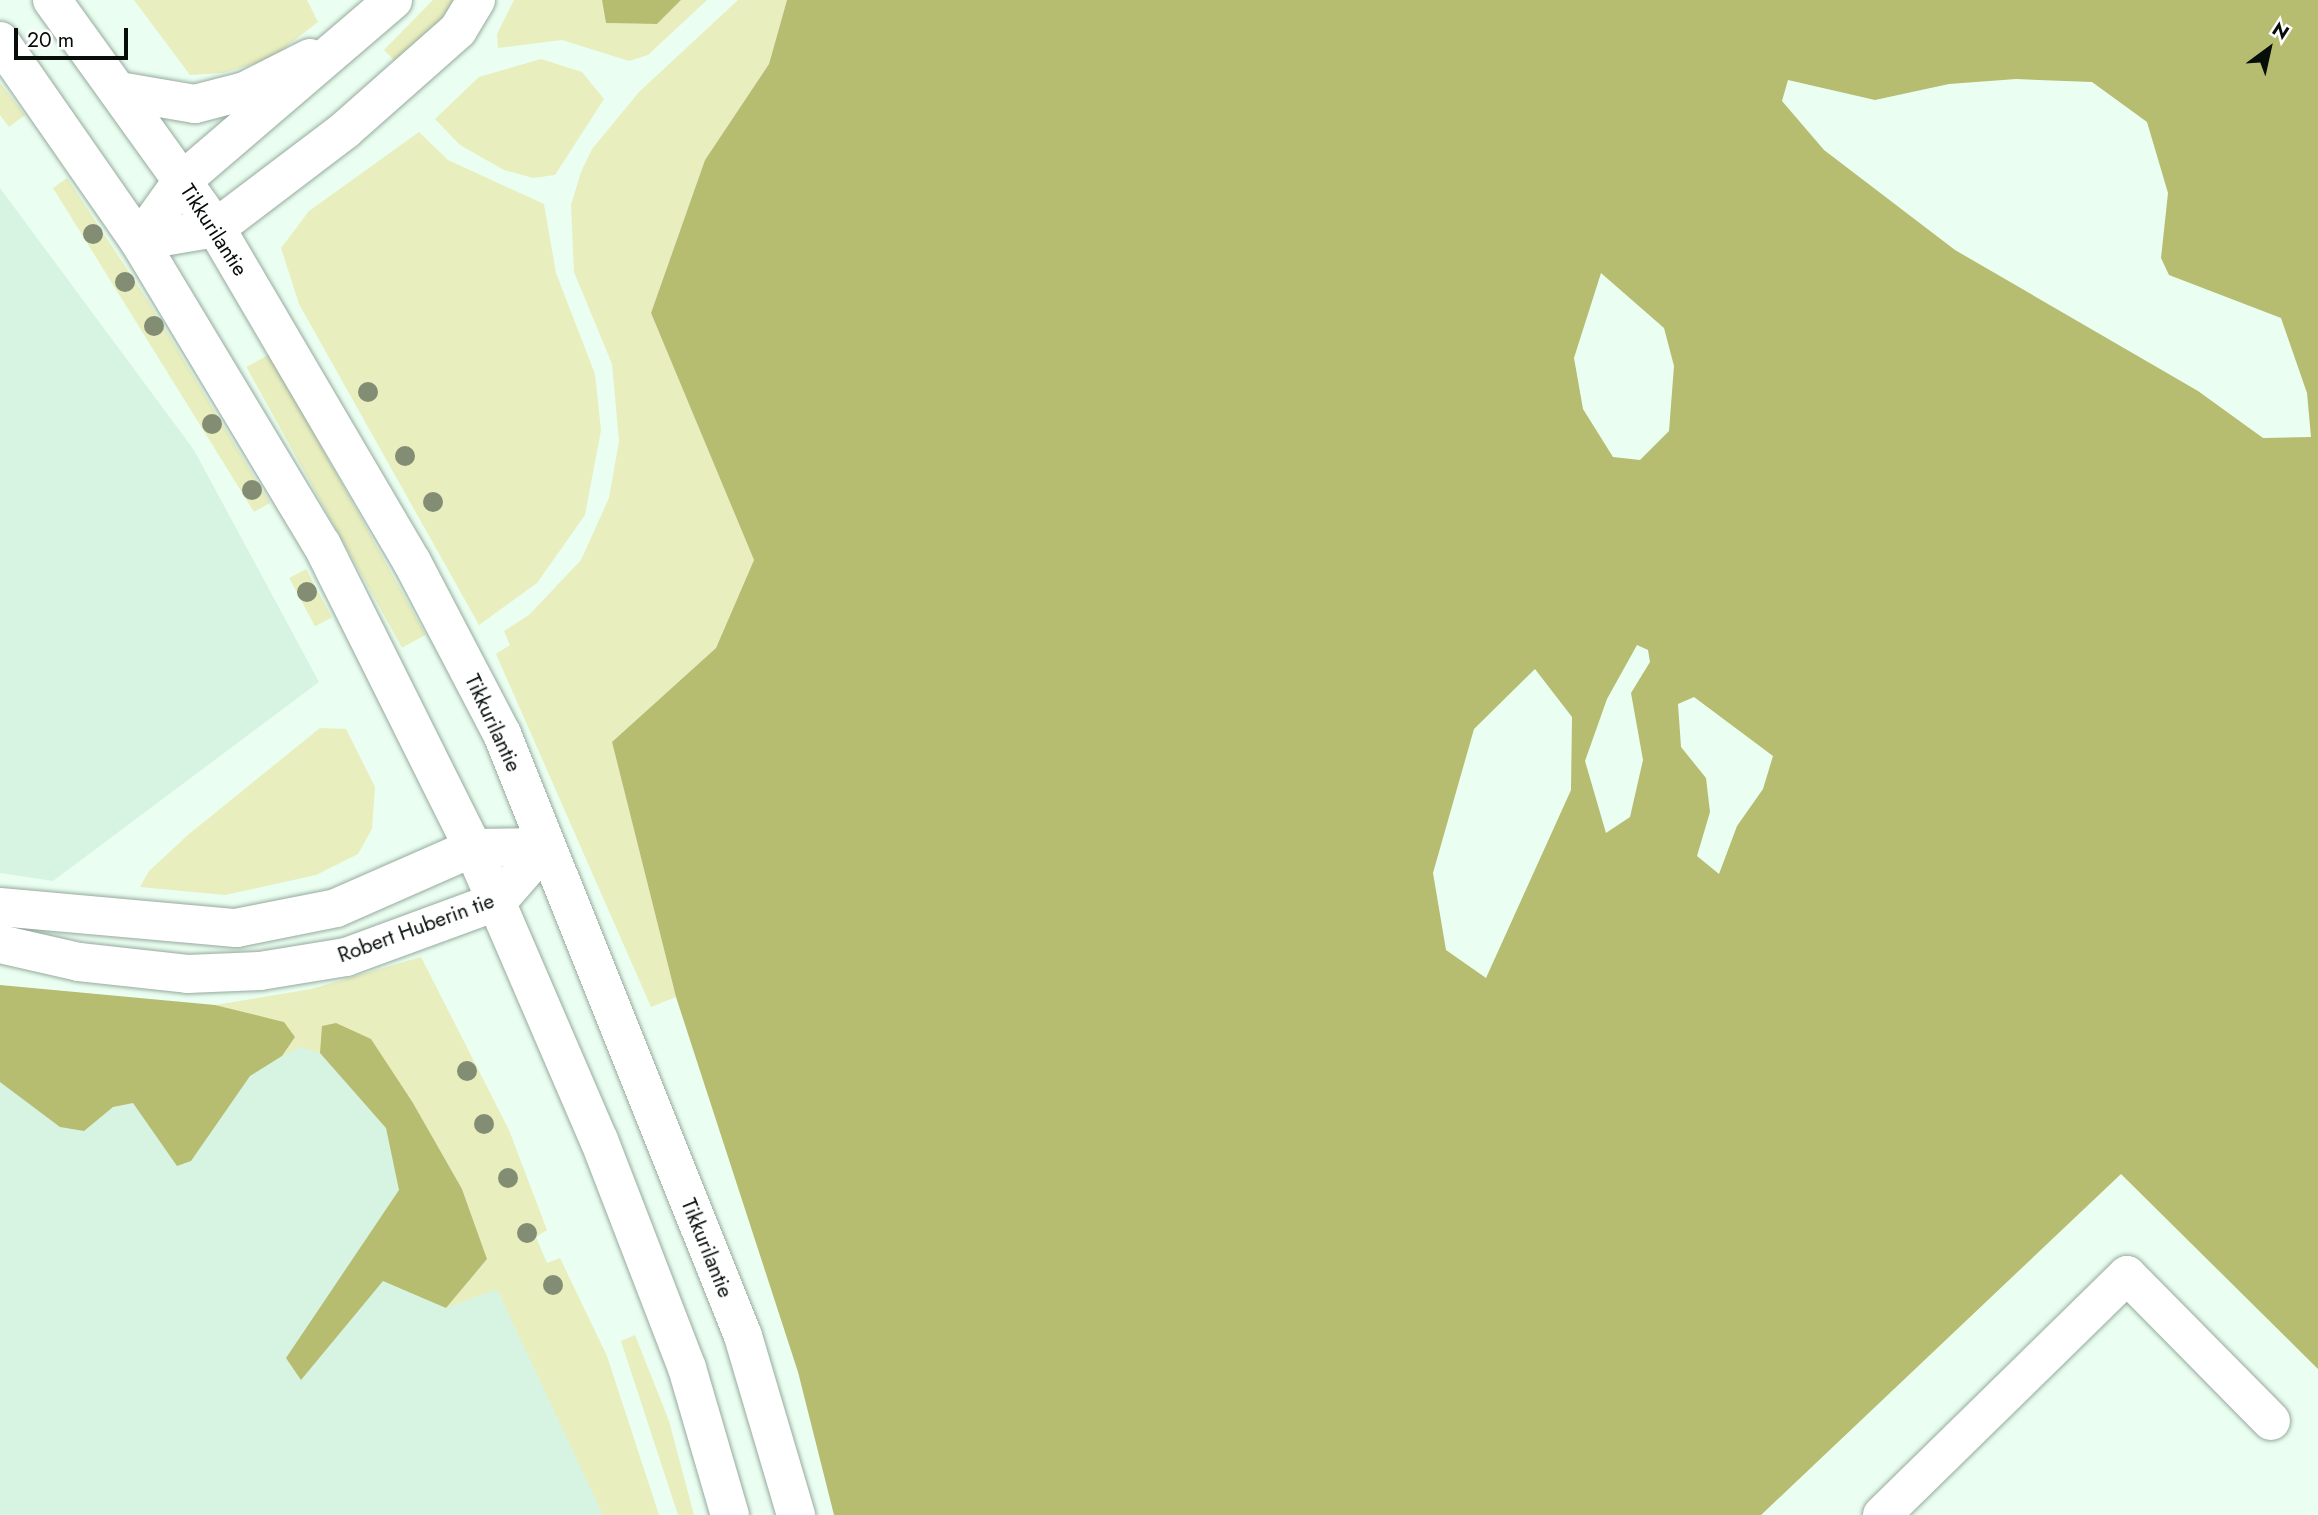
<!DOCTYPE html>
<html>
<head>
<meta charset="utf-8">
<style>
  body { margin:0 }
  #map { position:relative; width:2318px; height:1515px; overflow:hidden; background:#eafff1; font-family:Jost,sans-serif }
  div>[style] { position:absolute }
  .built>* { inset:0; background:#d7f4e2 }
  .green>* { inset:0; background:#e9eebe; transform-origin:0 0 }
  .forest>* { inset:0; background:#b6bc70 }
  .roads { filter:drop-shadow(0 0 2px #96aa9e) drop-shadow(0 0 2px #96aa9e) }
  .minor>* { height:38px; margin:-19px; padding:0 19px; transform-origin:19px; border-radius:19px; background:#fff }
  .major>* { height:38px; margin:-19px; padding:0 19px; transform-origin:19px; border-radius:19px; background:#fff }
  .highway>* { height:38px; margin:-19px; padding:0 19px; transform-origin:19px; border-radius:19px; background:#fff }
  .trees>* { width:20px; height:20px; margin:-10px; border-radius:50%; background:#838d74 }
  span { translate:-50% -50%; white-space:nowrap; text-align:center; line-height:1.15; -webkit-text-stroke:5px #fff; paint-order:stroke }
  .street-label { font-size:21px; color:#070e09 }
  .north { position:absolute; left:2234px; top:14px; width:70px; height:70px; -webkit-text-stroke:5px #fff; paint-order:stroke; rotate:33deg; font-size:19px; font-weight:700; line-height:28px; text-align:center; color:#070e09 }
  .north::after { content:''; display:block; margin:auto; width:24px; height:32px; background:#070e09; clip-path:polygon(50% 0,100% 100%,50% 72%,0 100%) }
  .scale { position:absolute; left:14px; top:28px; width:114px; height:32px; box-sizing:border-box; border:4px solid #070e09; border-top:0; padding-left:9px; font-size:21px; line-height:24px; white-space:nowrap; color:#070e09; -webkit-text-stroke:5px #fff; paint-order:stroke }
</style>
</head>
<body>
<div id="map">
  <div class="built">
    <i style="clip-path:polygon(0 188px,194px 450px,319px 682px,53px 881px,0 873px)"></i>
    <i style="clip-path:polygon(0 1010px,201px 1052px,346px 1040px,499px 1291px,607px 1515px,0 1515px)"></i>
  </div>
  <div class="green">
    <i style="clip-path:polygon(134px 0,307px 0,318px 22px,270px 59px,223px 73px,190px 75px)"></i>
    <i style="clip-path:polygon(433px 0,461px 0,398px 64px,384px 50px)"></i>
    <i style="clip-path:polygon(514px 0,602px 0,606px 23px,657px 24px,681px 0,707px 0,648px 55px,629px 61px,562px 40px,498px 48px,497px 34px)"></i>
    <i style="clip-path:polygon(738px 0,787px 0,769px 64px,705px 160px,651px 313px,754px 560px,716px 648px,612px 742px,676px 997px,651px 1007px,496px 654px,510px 645px,504px 631px,529px 615px,581px 560px,609px 498px,619px 441px,612px 364px,574px 272px,571px 205px,581px 172px,592px 149px,639px 92px)"></i>
    <i style="clip-path:polygon(541px 59px,582px 72px,604px 99px,555px 175px,533px 178px,504px 170px,460px 145px,435px 119px,479px 77px)"></i>
    <i style="clip-path:polygon(0 83px,25px 115px,9px 127px,0 115px)"></i>
    <i style="clip-path:polygon(419px 132px,448px 160px,544px 204px,556px 273px,595px 374px,601px 430px,585px 515px,537px 583px,479px 625px,299px 304px,281px 248px,309px 211px)"></i>
    <i style="clip-path:polygon(67px 178px,150px 304px,270px 503px,254px 512px,53px 188px)"></i>
    <i style="left:270px;top:354px;width:321px;height:27px;rotate:61deg"></i>
    <i style="left:306px;top:569px;width:55px;height:19px;rotate:62deg"></i>
    <i style="clip-path:polygon(320px 728px,346px 729px,375px 787px,372px 829px,358px 854px,316px 875px,225px 895px,140px 887px,149px 871px,189px 834px)"></i>
    <i style="clip-path:polygon(421px 957px,509px 1130px,547px 1230px,536px 1237px,547px 1263px,560px 1258px,607px 1356px,659px 1515px,603px 1515px,497px 1289px,446px 1308px,487px 1259px,462px 1189px,413px 1103px,323px 1026px,320px 1053px,300px 1047px,282px 1056px,295px 1037px,284px 1022px,215px 1005px,311px 989px)"></i>
    <i style="clip-path:polygon(635px 1335px,669px 1421px,694px 1515px,678px 1515px,621px 1341px)"></i>
  </div>
  <div class="forest">
    <i style="clip-path:polygon(602px 0,681px 0,657px 24px,606px 23px)"></i>
    <i style="clip-path:polygon(evenodd,787px 0,2318px 0,2318px 1369px,2121px 1174px,1761px 1515px,834px 1515px,798px 1372px,676px 997px,612px 742px,716px 648px,754px 560px,651px 313px,705px 160px,769px 64px,787px 0,2016px 79px,2092px 82px,2147px 122px,2168px 193px,2161px 258px,2169px 275px,2281px 318px,2307px 393px,2311px 437px,2263px 438px,2198px 391px,1955px 250px,1824px 150px,1782px 101px,1788px 80px,1875px 100px,1949px 84px,2016px 79px,787px 0,1601px 273px,1664px 328px,1674px 366px,1669px 431px,1640px 460px,1613px 457px,1583px 409px,1574px 358px,1601px 273px,787px 0,1637px 645px,1648px 650px,1650px 662px,1631px 693px,1643px 760px,1630px 817px,1606px 833px,1585px 761px,1607px 699px,1637px 645px,787px 0,1535px 669px,1572px 717px,1571px 790px,1486px 978px,1446px 950px,1433px 873px,1474px 729px,1535px 669px,787px 0,1694px 697px,1773px 756px,1763px 789px,1737px 826px,1719px 874px,1697px 856px,1710px 812px,1706px 778px,1681px 747px,1678px 704px,1694px 697px)"></i>
    <i style="clip-path:polygon(0 985px,215px 1005px,284px 1022px,295px 1037px,282px 1056px,250px 1076px,191px 1161px,177px 1166px,133px 1103px,113px 1107px,84px 1131px,60px 1127px,0 1082px)"></i>
    <i style="clip-path:polygon(336px 1023px,371px 1039px,413px 1103px,462px 1189px,487px 1259px,446px 1308px,383px 1281px,301px 1380px,286px 1358px,399px 1190px,386px 1128px,320px 1053px,322px 1026px)"></i>
  </div>
  <div class="roads">
    <div class="minor">
      <i style="left:0;top:907px;width:237px;rotate:5.1deg"></i>
      <i style="left:236px;top:928px;width:102px;rotate:-11.3deg"></i>
      <i style="left:336px;top:908px;width:150px;rotate:-23.7deg"></i>
      <i style="left:473px;top:848px;width:72px;rotate:-0.8deg"></i>
      <i style="left:0;top:944px;width:81px;rotate:12.8deg"></i>
      <i style="left:79px;top:962px;width:109px;rotate:6.3deg"></i>
      <i style="left:187px;top:974px;width:73px;rotate:-2.4deg"></i>
      <i style="left:260px;top:971px;width:87px;rotate:-9.2deg"></i>
      <i style="left:346px;top:957px;width:162px;rotate:-20.2deg"></i>
      <i style="left:498px;top:901px;width:72px;rotate:-49deg"></i>
      <i style="left:1882px;top:1515px;width:343px;rotate:-44.4deg"></i>
      <i style="left:2127px;top:1275px;width:205px;rotate:45.4deg"></i>
    </div>
    <div class="major">
      <i style="left:52px;top:0;width:281px;rotate:54.3deg"></i>
      <i style="left:216px;top:228px;width:387px;rotate:59.6deg"></i>
      <i style="left:412px;top:562px;width:194px;rotate:62.4deg"></i>
      <i style="left:502px;top:734px;width:648px;rotate:68.18deg"></i>
      <i style="left:743px;top:1336px;width:187px;rotate:73.5deg"></i>
      <i style="left:0;top:41px;width:244px;rotate:55.2deg"></i>
      <i style="left:139px;top:241px;width:355px;rotate:59deg"></i>
      <i style="left:322px;top:545px;width:339px;rotate:63.5deg"></i>
      <i style="left:473px;top:848px;width:318px;rotate:66.7deg"></i>
      <i style="left:599px;top:1140px;width:244px;rotate:68.9deg"></i>
      <i style="left:687px;top:1368px;width:153px;rotate:73.7deg"></i>
    </div>
    <div class="highway">
      <i style="left:119px;top:91px;width:77px;rotate:9.7deg"></i>
      <i style="left:195px;top:104px;width:52px;rotate:-14.6deg"></i>
      <i style="left:245px;top:91px;width:73px;rotate:-26.9deg"></i>
      <i style="left:139px;top:241px;width:78px;rotate:-9.6deg"></i>
      <i style="left:216px;top:228px;width:162px;rotate:-37.2deg"></i>
      <i style="left:345px;top:130px;width:151px;rotate:-41.5deg"></i>
      <i style="left:458px;top:30px;width:35px;rotate:-59deg"></i>
      <i style="left:139px;top:241px;width:74px;rotate:-54.4deg"></i>
      <i style="left:182px;top:181px;width:278px;rotate:-40.6deg"></i>
    </div>
  </div>
  <div class="trees">
    <i style="left:93px;top:234px"></i>
    <i style="left:125px;top:282px"></i>
    <i style="left:154px;top:326px"></i>
    <i style="left:368px;top:392px"></i>
    <i style="left:212px;top:424px"></i>
    <i style="left:405px;top:456px"></i>
    <i style="left:252px;top:490px"></i>
    <i style="left:433px;top:502px"></i>
    <i style="left:307px;top:592px"></i>
    <i style="left:467px;top:1071px"></i>
    <i style="left:484px;top:1124px"></i>
    <i style="left:508px;top:1178px"></i>
    <i style="left:527px;top:1233px"></i>
    <i style="left:553px;top:1285px"></i>
  </div>
  <div class="street-label">
    <span style="left:214px;top:230px;rotate:57deg">Tikkurilantie</span>
    <span style="left:493px;top:723px;rotate:65deg">Tikkurilantie</span>
    <span style="left:416px;top:928px;rotate:-20deg">Robert Huberin tie</span>
    <span style="left:707px;top:1248px;rotate:68deg">Tikkurilantie</span>
  </div>
  <div class="north">N</div>
  <div class="scale">20 m</div>
</div>
</body>
</html>
